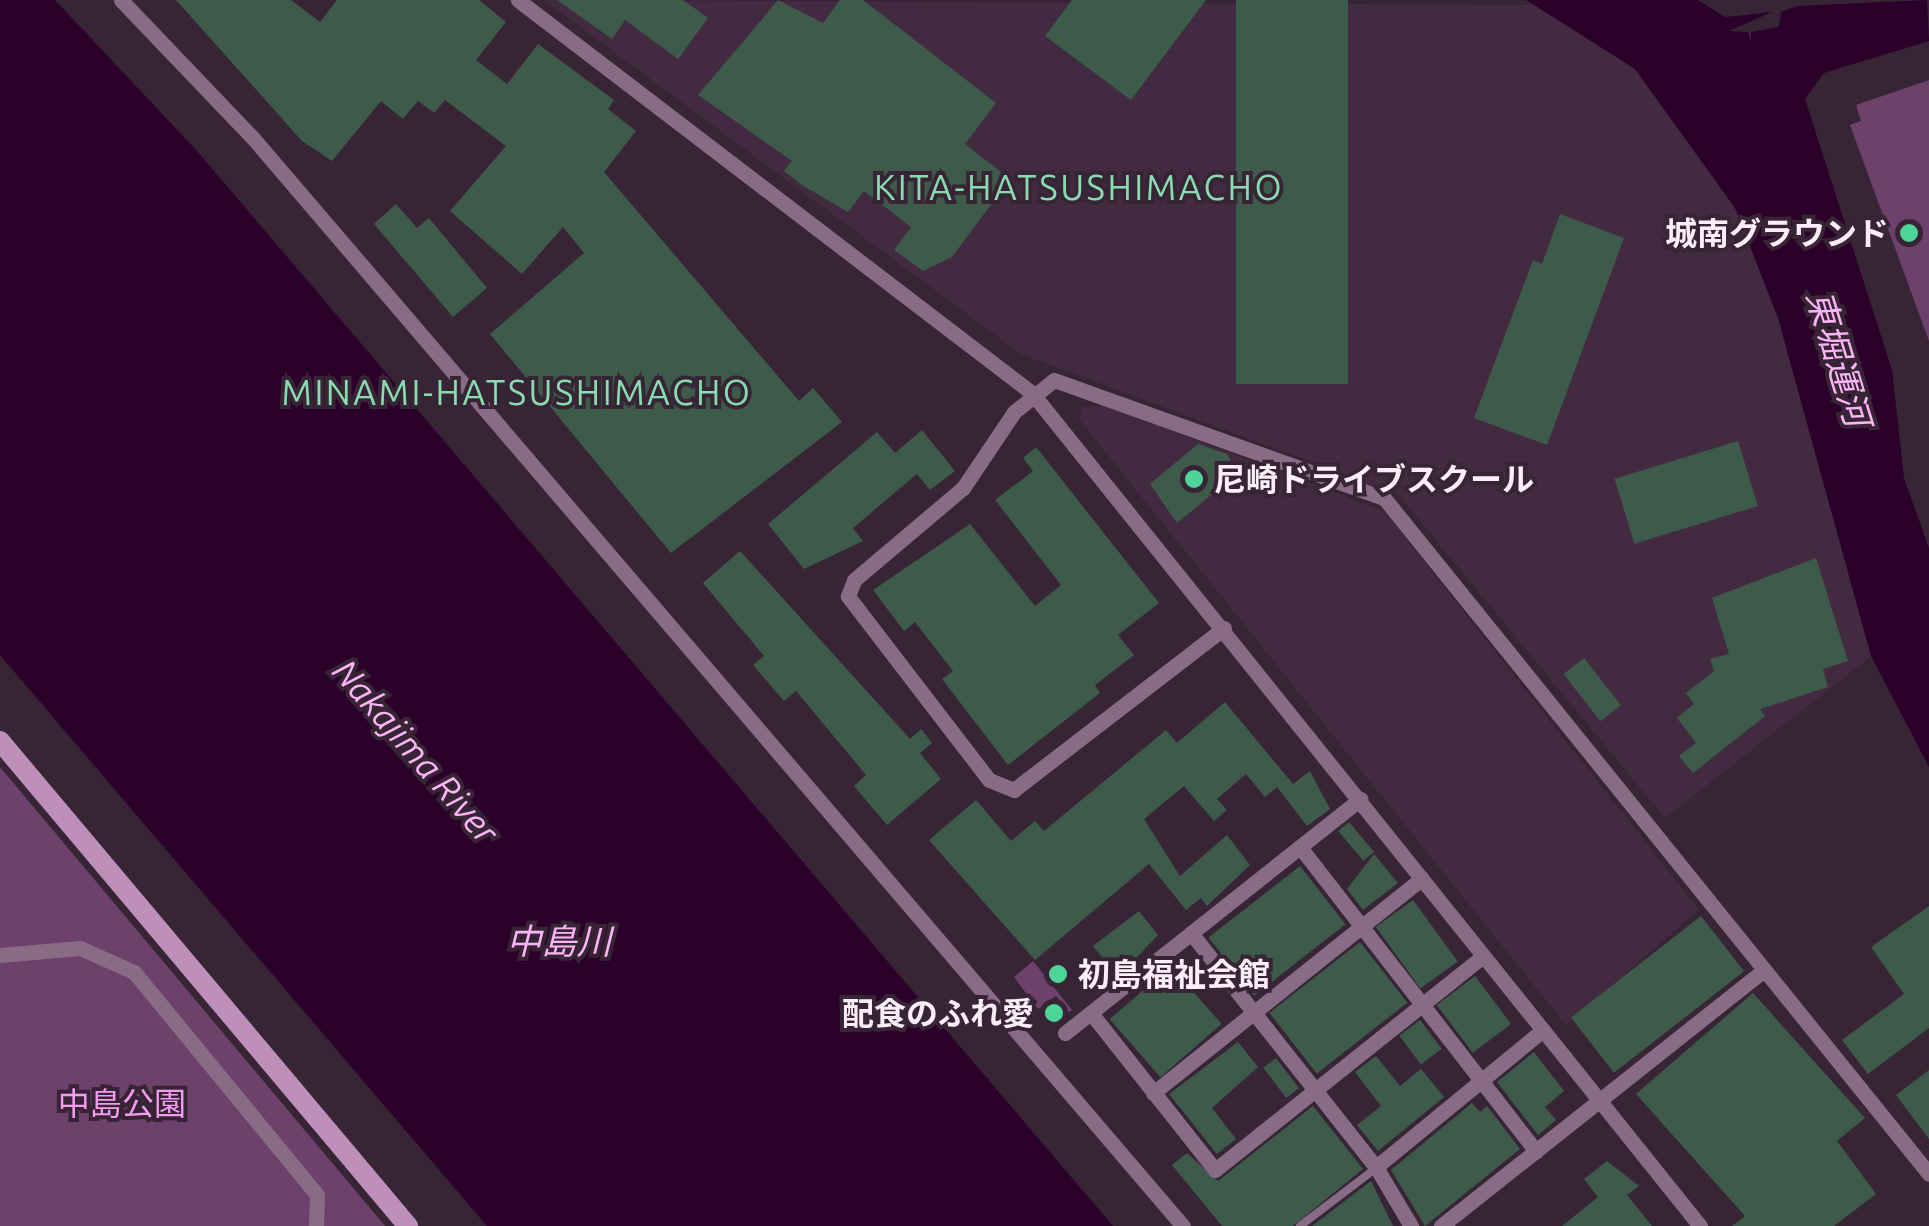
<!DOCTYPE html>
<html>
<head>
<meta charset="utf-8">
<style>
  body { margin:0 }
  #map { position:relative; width:1929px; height:1226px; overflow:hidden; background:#372536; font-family:Ubuntu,"Noto Sans JP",sans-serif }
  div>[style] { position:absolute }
  .built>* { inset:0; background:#422b41 }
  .green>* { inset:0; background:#6d416b }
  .water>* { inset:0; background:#2b002a }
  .building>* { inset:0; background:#3e5a4b; transform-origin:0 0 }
  .lane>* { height:8px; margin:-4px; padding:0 4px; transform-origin:4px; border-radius:4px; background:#886c86 }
  .street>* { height:15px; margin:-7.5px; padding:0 7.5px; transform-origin:7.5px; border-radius:7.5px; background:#886c86 }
  .secondary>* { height:20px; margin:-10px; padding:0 10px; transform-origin:10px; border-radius:10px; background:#bd8fba }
  .dots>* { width:28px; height:28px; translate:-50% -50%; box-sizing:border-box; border:5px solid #372536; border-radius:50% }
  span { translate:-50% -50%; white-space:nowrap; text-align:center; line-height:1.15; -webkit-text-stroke:8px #372536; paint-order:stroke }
  .poi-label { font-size:32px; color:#fbeef9; font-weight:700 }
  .right { translate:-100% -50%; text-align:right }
  .left { translate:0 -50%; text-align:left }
  .park-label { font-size:32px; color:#f49cef }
  .neighbourhood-label { font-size:35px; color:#89dbb1; letter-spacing:2.5px }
  .water-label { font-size:35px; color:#fbb5f7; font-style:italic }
</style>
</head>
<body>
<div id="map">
  <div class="built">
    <i style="clip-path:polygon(544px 0,1540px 5px,1635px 69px,1735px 208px,1778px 318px,1871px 656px,1665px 818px,1398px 494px,1021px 354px)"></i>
    <i style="clip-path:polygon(1105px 406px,1384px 511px,1699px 910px,1566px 1025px,1079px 419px,1082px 407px)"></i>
  </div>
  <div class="green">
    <i style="clip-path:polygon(1929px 80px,1929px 341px,1850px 125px,1861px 121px,1856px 105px)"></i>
    <i style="clip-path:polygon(0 767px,385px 1226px,0 1226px)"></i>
    <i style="clip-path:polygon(1033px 961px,1072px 1010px,1069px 1012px,1056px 996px,1038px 1009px,1014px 977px)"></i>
  </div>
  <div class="water">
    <i style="clip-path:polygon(0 0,55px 0,197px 151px,1113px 1226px,487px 1226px,0 655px)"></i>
    <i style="clip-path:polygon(1526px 0,1698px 0,1725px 17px,1772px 12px,1729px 31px,1748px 32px,1751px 43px,1751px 32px,1779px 27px,1781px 12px,1797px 6px,1927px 0,1929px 41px,1824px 73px,1805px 99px,1892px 370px,1904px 478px,1929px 548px,1929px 767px,1871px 656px,1778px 318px,1735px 208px,1635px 69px)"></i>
  </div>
  <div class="building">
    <i style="clip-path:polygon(176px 0,291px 0,320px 22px,337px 0,479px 0,506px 22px,476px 60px,507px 84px,538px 44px,614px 100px,608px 109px,636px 131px,604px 172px,799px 401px,813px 388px,842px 422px,671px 553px,490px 334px,584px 253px,563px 227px,522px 274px,450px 211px,506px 146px,445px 100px,434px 113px,418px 101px,403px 119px,381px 101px,332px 161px,302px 141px)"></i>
    <i style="clip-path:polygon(557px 0,683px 0,708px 18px,678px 59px,625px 20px,612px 39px)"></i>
    <i style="clip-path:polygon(778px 0,823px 23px,840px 0,863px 0,996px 103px,965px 144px,1010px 179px,952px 257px,923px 271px,894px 250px,911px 227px,864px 191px,848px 212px,802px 185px,784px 171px,792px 161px,698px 95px)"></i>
    <i style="clip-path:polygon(1072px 0,1206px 0,1131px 100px,1045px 36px)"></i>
    <i style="left:1236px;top:0;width:112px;height:384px"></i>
    <i style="clip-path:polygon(396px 204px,417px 228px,429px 218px,487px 288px,453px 317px,374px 224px)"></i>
    <i style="clip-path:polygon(1560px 214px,1624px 238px,1547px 445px,1474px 418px,1533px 260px,1542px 264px)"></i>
    <i style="clip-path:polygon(922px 430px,955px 471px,930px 490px,917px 474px,853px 528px,863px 541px,804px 569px,768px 524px,877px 432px,895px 453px)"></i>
    <i style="left:1738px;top:441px;width:68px;height:129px;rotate:73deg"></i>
    <i style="clip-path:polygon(1198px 444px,1227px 454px,1238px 473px,1177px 523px,1150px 484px)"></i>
    <i style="clip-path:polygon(1036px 447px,1159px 603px,1118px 635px,1134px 655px,1095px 685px,1100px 693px,1008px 765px,942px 679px,953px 671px,915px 622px,904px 631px,873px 590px,970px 524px,1035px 606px,1061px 585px,995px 500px,1033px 471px,1023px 458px)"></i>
    <i style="clip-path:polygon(740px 551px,910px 739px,921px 729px,932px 743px,920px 753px,941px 779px,887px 825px,854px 786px,866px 775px,796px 691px,784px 701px,753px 665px,764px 656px,703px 583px)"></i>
    <i style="clip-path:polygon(1816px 558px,1848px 661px,1823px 669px,1828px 687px,1760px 709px,1765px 716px,1693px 773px,1679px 756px,1696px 743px,1677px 718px,1694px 704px,1686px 693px,1714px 671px,1710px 659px,1729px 654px,1712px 598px)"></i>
    <i style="left:1584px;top:658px;width:60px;height:26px;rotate:52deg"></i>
    <i style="clip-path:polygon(1225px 702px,1293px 784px,1310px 771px,1330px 809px,1307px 826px,1277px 787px,1265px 797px,1246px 774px,1217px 799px,1227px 810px,1214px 821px,1184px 786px,1144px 819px,1180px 876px,1227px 835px,1250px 865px,1207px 906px,1201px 898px,1186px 910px,1149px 864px,1035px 960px,929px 840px,976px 800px,1011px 841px,1035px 821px,1044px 831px,1166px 730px,1177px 743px)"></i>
    <i style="left:1349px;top:822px;width:39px;height:14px;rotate:50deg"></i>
    <i style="clip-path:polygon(1374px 854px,1398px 883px,1363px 910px,1347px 889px)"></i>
    <i style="left:1300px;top:866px;width:74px;height:116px;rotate:52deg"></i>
    <i style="left:1413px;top:900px;width:76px;height:46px;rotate:54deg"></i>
    <i style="clip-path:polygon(1929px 906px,1929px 1028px,1868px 1074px,1842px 1040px,1904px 994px,1871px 947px)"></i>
    <i style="clip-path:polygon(1139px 911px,1158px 935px,1118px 977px,1093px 946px)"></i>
    <i style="left:1701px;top:916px;width:70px;height:165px;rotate:52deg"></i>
    <i style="left:1360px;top:942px;width:77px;height:115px;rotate:52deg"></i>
    <i style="left:1171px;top:966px;width:77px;height:81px;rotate:49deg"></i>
    <i style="left:1475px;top:976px;width:60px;height:48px;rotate:53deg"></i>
    <i style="clip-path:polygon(1753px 993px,1865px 1118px,1837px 1141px,1876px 1194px,1834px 1226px,1732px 1226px,1745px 1216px,1636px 1094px)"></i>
    <i style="left:1420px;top:1020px;width:36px;height:26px;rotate:53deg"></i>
    <i style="clip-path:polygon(1238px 1042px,1258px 1067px,1212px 1108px,1236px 1139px,1217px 1154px,1169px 1094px)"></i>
    <i style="clip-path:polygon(1534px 1052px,1564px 1091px,1545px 1107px,1556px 1120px,1538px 1135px,1497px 1082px)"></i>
    <i style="clip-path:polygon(1376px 1056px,1400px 1086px,1421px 1069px,1444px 1097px,1378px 1151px,1357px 1125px,1381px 1106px,1355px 1072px)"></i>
    <i style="left:1276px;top:1058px;width:38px;height:16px;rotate:53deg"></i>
    <i style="clip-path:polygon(1929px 1070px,1929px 1139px,1896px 1095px)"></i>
    <i style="clip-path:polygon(1472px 1103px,1480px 1112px,1487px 1106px,1520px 1149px,1425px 1226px,1391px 1170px)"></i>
    <i style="clip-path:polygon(1313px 1106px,1363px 1169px,1293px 1226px,1222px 1226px,1172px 1165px,1187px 1153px,1218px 1181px)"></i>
    <i style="clip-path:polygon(1607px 1161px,1639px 1186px,1627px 1195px,1652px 1226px,1562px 1226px,1598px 1197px,1584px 1179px)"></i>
    <i style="clip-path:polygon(1371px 1181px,1393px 1226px,1312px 1226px)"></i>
  </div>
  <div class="lane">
    <i style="left:1300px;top:1226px;width:96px;rotate:-37.3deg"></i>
  </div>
  <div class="street">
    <i style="left:121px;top:0;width:191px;rotate:46.3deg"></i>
    <i style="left:253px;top:138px;width:1431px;rotate:49.48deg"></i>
    <i style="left:518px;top:0;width:647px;rotate:37.4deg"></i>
    <i style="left:1032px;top:393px;width:1068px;rotate:51.27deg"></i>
    <i style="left:1224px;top:628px;width:265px;rotate:142.4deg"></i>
    <i style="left:1014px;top:790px;width:27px;rotate:-158deg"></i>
    <i style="left:989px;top:780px;width:232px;rotate:-127.5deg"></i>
    <i style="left:848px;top:596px;width:17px;rotate:-69deg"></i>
    <i style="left:854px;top:580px;width:143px;rotate:-40.2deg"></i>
    <i style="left:963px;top:488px;width:92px;rotate:-56.1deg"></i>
    <i style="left:1014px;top:412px;width:51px;rotate:-38.7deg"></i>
    <i style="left:1054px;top:380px;width:350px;rotate:19.7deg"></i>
    <i style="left:1384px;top:498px;width:868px;rotate:51.12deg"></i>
    <i style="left:1300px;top:847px;width:385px;rotate:52.2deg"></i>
    <i style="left:1191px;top:933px;width:298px;rotate:51.7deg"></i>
    <i style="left:1376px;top:1167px;width:69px;rotate:59.3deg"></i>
    <i style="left:0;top:955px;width:80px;rotate:-5deg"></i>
    <i style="left:80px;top:948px;width:59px;rotate:24deg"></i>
    <i style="left:134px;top:972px;width:288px;rotate:50.6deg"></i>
    <i style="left:317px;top:1195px;width:31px;rotate:92deg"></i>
    <i style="left:1091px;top:1013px;width:200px;rotate:51.7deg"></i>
    <i style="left:1215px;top:1170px;width:343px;rotate:-38.6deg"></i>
    <i style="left:1065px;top:1033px;width:377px;rotate:-38.4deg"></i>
    <i style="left:1153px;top:1093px;width:344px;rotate:-38.6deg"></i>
    <i style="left:1376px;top:1167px;width:216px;rotate:-39.4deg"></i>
    <i style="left:1441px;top:1226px;width:412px;rotate:-38.4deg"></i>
  </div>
  <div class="secondary">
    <i style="left:0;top:741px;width:634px;rotate:49.93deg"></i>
  </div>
  <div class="dots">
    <i style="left:1909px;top:233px;background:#4ed399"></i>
    <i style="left:1194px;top:479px;background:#4ed399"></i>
    <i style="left:1058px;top:974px;background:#4ed399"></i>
    <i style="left:1054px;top:1013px;background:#4ed399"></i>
  </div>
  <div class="poi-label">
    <span class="right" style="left:1889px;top:233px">城南グラウンド</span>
    <span class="left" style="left:1214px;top:479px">尼崎ドライブスクール</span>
    <span class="left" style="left:1078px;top:974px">初島福祉会館</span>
    <span class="right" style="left:1034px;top:1013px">配食のふれ愛</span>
  </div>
  <div class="park-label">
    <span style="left:122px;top:1103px">中島公園</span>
  </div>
  <div class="neighbourhood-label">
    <span style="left:1079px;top:187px">KITA-HATSUSHIMACHO</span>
    <span style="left:517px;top:392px">MINAMI-HATSUSHIMACHO</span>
  </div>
  <div class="water-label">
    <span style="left:1839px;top:358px;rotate:73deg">東堀運河</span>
    <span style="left:416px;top:751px;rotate:49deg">Nakajima River</span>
    <span style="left:559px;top:941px">中島川</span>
  </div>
</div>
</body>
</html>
